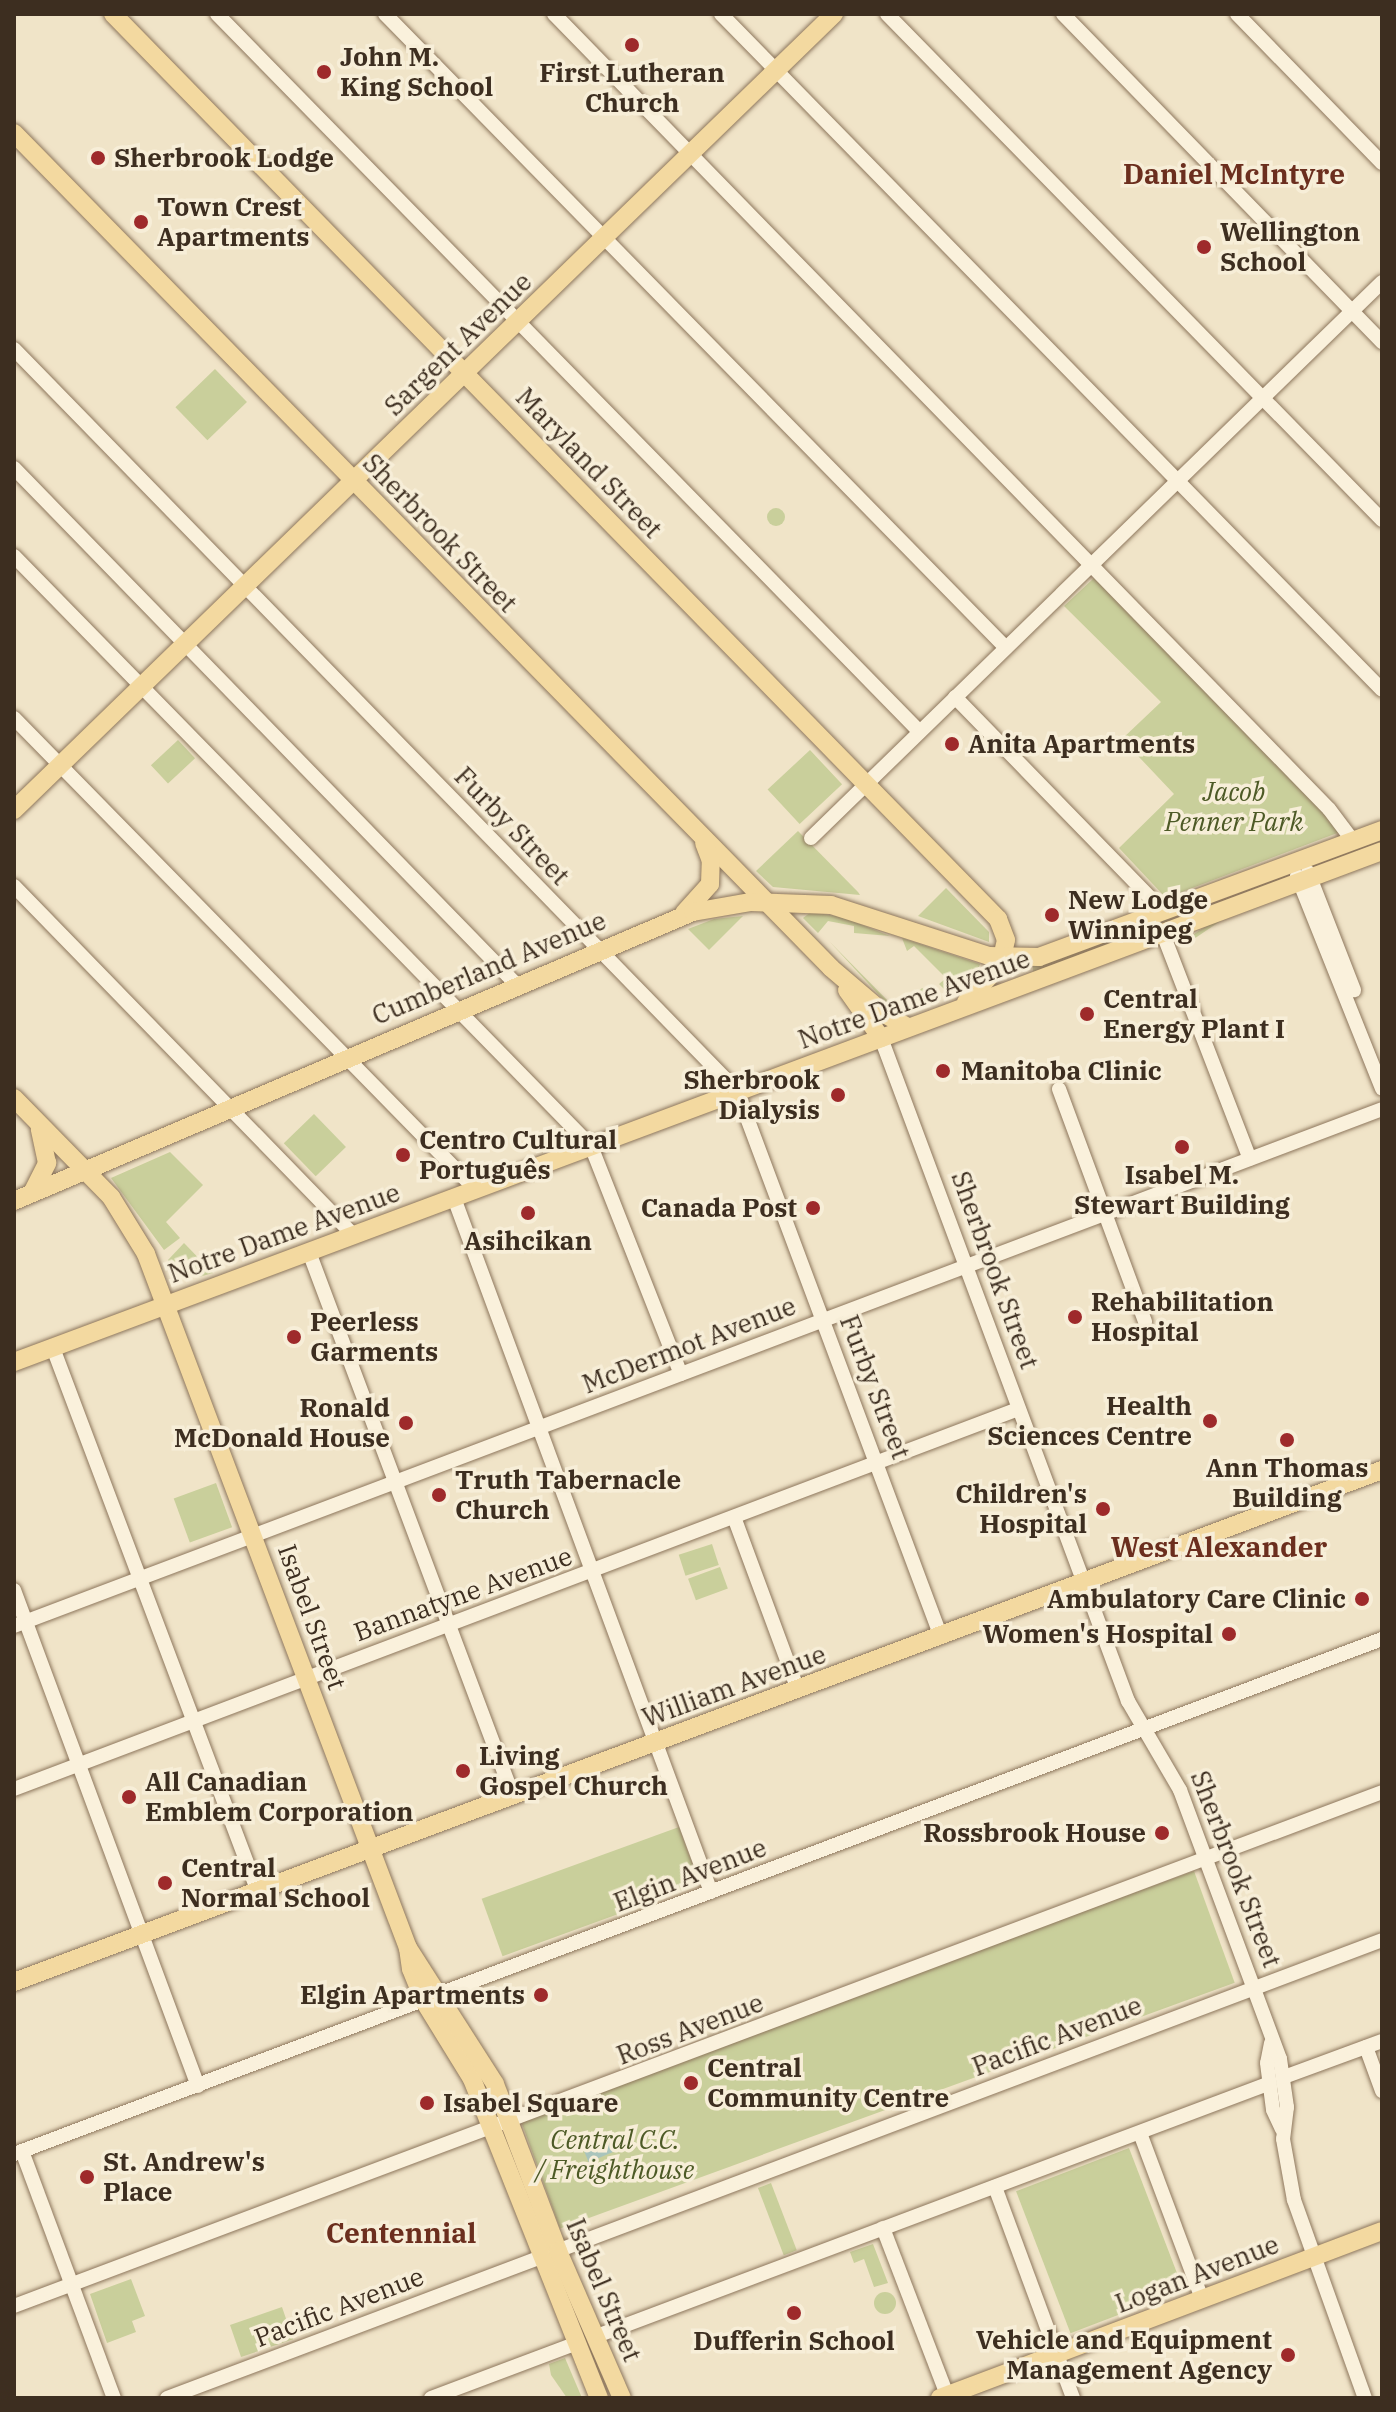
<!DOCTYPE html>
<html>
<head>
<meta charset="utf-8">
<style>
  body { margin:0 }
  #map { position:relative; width:1396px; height:2412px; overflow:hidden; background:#f0e4c8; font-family:"IBM Plex Serif",serif }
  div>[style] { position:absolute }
  .green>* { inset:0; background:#c9cf9b; transform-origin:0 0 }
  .round { border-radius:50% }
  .water>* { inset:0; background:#a9c4bc; transform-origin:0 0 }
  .roads { filter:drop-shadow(0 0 2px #8d765c) drop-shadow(0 0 2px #8d765c) }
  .minor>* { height:14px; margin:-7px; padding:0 7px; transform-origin:7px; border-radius:7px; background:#faf1dc }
  .major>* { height:18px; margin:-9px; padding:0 9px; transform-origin:9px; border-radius:9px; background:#f3d9a0 }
  .dots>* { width:22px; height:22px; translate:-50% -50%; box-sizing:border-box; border:4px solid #f7eed8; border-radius:50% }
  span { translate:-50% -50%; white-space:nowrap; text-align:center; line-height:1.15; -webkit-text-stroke:7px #f7eed8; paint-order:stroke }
  .poi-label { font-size:26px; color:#3d2e20; font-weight:700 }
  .left { translate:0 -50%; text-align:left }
  .right { translate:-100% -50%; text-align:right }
  .street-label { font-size:26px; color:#3d2e20 }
  .park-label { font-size:26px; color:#4d5a26; font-style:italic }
  .neighbourhood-label { font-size:28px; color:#6b2e1e; font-weight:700 }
  .frame { position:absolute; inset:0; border:16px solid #3d2e20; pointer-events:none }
</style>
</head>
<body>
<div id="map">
  <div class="green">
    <i style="left:215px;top:369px;width:46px;height:55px;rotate:46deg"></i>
    <i class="round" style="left:767px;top:508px;width:18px;height:18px"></i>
    <i style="clip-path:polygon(1094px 578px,1339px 828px,1340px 832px,1166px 898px,1119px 848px,1174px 794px,1122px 739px,1161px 702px,1064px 606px)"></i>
    <i style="left:178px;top:740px;width:25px;height:37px;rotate:47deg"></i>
    <i style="left:810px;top:750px;width:47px;height:58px;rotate:47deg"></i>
    <i style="clip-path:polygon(798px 831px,858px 892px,860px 895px,773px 887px,756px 871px)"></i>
    <i style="left:1283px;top:874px;width:4px;height:117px;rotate:56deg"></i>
    <i style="clip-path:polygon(946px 888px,989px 932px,989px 942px,918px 916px)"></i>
    <i style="clip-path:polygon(811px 912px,842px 917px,890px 936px,854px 933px,854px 926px,828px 921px,818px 933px,803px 918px)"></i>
    <i style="clip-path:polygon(743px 916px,709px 950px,688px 929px,714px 919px)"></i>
    <i style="clip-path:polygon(1167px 918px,1168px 922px,1033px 972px,1033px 966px)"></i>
    <i style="clip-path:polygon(902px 938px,980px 964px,977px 974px,945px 990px,939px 984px,946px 978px,914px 946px,907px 951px)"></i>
    <i style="clip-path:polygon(829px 941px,890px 1003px,906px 1003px,922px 988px,934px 994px,891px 1008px)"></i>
    <i style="left:314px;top:1114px;width:46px;height:42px;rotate:46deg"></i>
    <i style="clip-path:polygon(170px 1152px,203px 1185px,166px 1222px,180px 1238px,164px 1250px,111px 1178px)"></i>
    <i style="clip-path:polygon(184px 1243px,185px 1244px,213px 1273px,199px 1277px,172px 1272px,168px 1260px)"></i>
    <i style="left:216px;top:1483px;width:47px;height:45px;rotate:70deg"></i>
    <i style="left:712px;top:1544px;width:22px;height:35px;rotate:72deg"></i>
    <i style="left:720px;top:1567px;width:23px;height:34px;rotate:70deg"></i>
    <i style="left:679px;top:1827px;width:61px;height:210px;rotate:70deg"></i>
    <i style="left:1194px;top:1871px;width:119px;height:718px;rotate:70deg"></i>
    <i style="left:1129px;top:2148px;width:152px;height:121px;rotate:69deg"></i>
    <i style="left:771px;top:2183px;width:72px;height:14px;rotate:69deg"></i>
    <i style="clip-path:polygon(873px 2244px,888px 2283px,874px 2287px,864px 2259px,854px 2263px,850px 2252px)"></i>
    <i style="clip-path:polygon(131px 2279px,145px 2316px,132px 2321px,136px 2332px,107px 2343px,90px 2294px)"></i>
    <i class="round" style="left:874px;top:2292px;width:22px;height:22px"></i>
    <i style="left:282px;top:2307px;width:34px;height:55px;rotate:71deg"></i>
    <i style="clip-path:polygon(565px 2358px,582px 2398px,567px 2398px,551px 2375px,549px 2364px)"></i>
  </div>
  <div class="water">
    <i style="left:615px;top:2137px;width:13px;height:34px;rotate:67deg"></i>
  </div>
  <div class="roads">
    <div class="minor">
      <i style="left:217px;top:14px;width:1003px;rotate:45.61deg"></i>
      <i style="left:385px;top:14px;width:886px;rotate:45.59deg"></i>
      <i style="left:554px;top:14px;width:1110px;rotate:45.73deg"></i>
      <i style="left:1329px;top:809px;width:40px;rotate:53deg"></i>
      <i style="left:721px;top:14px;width:945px;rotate:45.64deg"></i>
      <i style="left:887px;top:14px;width:708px;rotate:45.63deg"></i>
      <i style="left:1063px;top:14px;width:458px;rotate:45.8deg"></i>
      <i style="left:1237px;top:14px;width:208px;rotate:45.8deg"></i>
      <i style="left:14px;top:349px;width:1036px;rotate:45.74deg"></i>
      <i style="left:737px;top:1091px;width:583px;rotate:69.51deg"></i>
      <i style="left:14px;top:468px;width:720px;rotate:45.79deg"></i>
      <i style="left:14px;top:556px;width:825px;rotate:45.64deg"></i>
      <i style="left:591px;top:1146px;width:245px;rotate:68.5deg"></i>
      <i style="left:955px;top:697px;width:300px;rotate:45.8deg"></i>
      <i style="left:14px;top:718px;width:660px;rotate:45.61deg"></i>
      <i style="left:811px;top:838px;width:797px;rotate:-44.24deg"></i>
      <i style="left:1308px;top:872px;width:127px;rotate:68.7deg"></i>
      <i style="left:1297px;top:876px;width:229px;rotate:68.2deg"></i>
      <i style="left:14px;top:886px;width:488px;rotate:45.8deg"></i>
      <i style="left:1163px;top:934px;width:241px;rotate:68.9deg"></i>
      <i style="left:881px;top:1038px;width:708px;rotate:69.57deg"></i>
      <i style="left:1128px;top:1701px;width:103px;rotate:59.7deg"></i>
      <i style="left:1180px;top:1790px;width:287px;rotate:69.6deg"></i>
      <i style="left:1280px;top:2059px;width:49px;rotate:81.7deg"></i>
      <i style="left:1287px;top:2107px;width:32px;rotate:97deg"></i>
      <i style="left:1283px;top:2139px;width:62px;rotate:79.8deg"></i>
      <i style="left:1294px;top:2200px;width:210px;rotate:70.3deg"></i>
      <i style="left:1059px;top:1089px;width:248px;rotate:69.7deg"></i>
      <i style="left:454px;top:1198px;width:740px;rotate:69.68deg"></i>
      <i style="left:309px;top:1252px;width:581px;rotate:69.44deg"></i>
      <i style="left:53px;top:1348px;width:581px;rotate:69.35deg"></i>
      <i style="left:734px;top:1517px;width:184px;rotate:69.7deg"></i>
      <i style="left:14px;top:1590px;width:529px;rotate:69.65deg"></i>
      <i style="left:14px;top:1626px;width:1462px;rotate:-20.7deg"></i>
      <i style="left:14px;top:1789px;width:1074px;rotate:-20.73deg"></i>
      <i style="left:1271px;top:2043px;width:20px;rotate:101deg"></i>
      <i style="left:1267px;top:2063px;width:47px;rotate:82.7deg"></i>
      <i style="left:1273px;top:2110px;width:21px;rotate:65deg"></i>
      <i style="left:1366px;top:2047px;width:47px;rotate:70deg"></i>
      <i style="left:1284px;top:2077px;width:104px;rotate:-20.2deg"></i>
      <i style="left:1140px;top:2133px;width:177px;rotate:69.5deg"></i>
      <i style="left:22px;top:2151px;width:264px;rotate:69.6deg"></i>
      <i style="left:14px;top:2154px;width:1462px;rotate:-20.63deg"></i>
      <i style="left:995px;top:2187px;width:225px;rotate:69.7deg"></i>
      <i style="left:883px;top:2228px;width:179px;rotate:69deg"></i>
      <i style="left:14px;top:2306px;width:1461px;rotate:-20.59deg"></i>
      <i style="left:594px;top:2337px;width:722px;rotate:-20.59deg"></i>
      <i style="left:167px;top:2398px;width:1298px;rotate:-20.65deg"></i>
      <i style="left:431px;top:2398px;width:154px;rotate:-20.6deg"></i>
    </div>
    <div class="major">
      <i style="left:113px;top:14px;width:1266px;rotate:45.64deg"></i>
      <i style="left:998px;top:919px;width:22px;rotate:69deg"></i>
      <i style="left:1006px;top:940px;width:26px;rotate:103deg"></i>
      <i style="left:1000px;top:965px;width:50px;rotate:132.6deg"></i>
      <i style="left:14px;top:133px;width:1168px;rotate:45.62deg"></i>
      <i style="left:831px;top:968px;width:72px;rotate:40.5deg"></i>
      <i style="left:886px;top:1015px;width:25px;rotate:29deg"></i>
      <i style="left:14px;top:810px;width:1143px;rotate:-44.15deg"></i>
      <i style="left:684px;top:913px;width:39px;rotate:-48deg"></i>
      <i style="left:710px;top:884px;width:23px;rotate:-88deg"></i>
      <i style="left:711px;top:861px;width:19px;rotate:-111deg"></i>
      <i style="left:847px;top:990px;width:59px;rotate:54.7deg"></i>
      <i style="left:14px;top:1098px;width:139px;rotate:45.6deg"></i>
      <i style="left:111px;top:1197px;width:67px;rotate:58.4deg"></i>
      <i style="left:146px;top:1254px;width:742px;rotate:69.32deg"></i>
      <i style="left:408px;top:1948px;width:21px;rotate:82deg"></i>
      <i style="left:411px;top:1969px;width:35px;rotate:68deg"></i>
      <i style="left:424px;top:2001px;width:92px;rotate:58.4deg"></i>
      <i style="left:472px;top:2079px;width:343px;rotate:68.3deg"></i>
      <i style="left:32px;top:1193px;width:34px;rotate:-63deg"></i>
      <i style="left:47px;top:1163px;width:35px;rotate:-102deg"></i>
      <i style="left:14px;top:1201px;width:738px;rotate:-23.06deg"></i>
      <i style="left:693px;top:912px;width:59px;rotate:-9.8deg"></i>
      <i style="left:751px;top:902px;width:80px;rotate:2.1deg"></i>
      <i style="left:831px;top:905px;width:166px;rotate:17.9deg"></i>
      <i style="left:989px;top:956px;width:50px;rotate:1.1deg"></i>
      <i style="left:1039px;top:957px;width:366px;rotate:-20.3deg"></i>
      <i style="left:14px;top:1362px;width:1460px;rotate:-20.48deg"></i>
      <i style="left:408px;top:1948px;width:161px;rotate:57.4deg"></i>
      <i style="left:495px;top:2084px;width:178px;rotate:69.3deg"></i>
      <i style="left:558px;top:2251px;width:160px;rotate:66.5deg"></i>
      <i style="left:14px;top:1982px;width:1461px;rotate:-20.52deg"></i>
      <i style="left:940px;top:2398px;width:472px;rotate:-20.7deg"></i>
    </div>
  </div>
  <div class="dots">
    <i style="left:632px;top:45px;background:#9e2a2b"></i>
    <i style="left:324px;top:72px;background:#9e2a2b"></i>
    <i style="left:98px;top:158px;background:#9e2a2b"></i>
    <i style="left:141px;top:222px;background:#9e2a2b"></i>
    <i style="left:1204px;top:247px;background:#9e2a2b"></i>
    <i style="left:952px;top:744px;background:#9e2a2b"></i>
    <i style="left:1052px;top:915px;background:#9e2a2b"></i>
    <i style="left:1087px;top:1014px;background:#9e2a2b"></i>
    <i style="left:943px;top:1071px;background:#9e2a2b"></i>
    <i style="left:838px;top:1095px;background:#9e2a2b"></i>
    <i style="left:1182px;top:1147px;background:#9e2a2b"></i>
    <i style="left:403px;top:1155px;background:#9e2a2b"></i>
    <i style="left:813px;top:1208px;background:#9e2a2b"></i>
    <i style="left:528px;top:1213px;background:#9e2a2b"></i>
    <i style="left:1075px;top:1317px;background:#9e2a2b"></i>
    <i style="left:294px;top:1337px;background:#9e2a2b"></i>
    <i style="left:1210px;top:1421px;background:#9e2a2b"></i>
    <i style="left:406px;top:1423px;background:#9e2a2b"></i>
    <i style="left:1287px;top:1440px;background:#9e2a2b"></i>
    <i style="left:439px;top:1495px;background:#9e2a2b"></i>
    <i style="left:1103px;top:1509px;background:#9e2a2b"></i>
    <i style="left:1362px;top:1599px;background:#9e2a2b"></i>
    <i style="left:1229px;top:1634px;background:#9e2a2b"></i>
    <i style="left:463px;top:1771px;background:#9e2a2b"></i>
    <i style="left:129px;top:1797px;background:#9e2a2b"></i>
    <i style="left:1162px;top:1833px;background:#9e2a2b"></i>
    <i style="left:165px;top:1883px;background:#9e2a2b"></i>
    <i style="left:541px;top:1995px;background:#9e2a2b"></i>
    <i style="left:691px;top:2083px;background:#9e2a2b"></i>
    <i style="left:427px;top:2103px;background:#9e2a2b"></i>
    <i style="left:87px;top:2177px;background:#9e2a2b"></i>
    <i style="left:794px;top:2313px;background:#9e2a2b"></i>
    <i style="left:1288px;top:2355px;background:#9e2a2b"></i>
  </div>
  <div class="poi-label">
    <span class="left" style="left:340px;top:72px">John M.<br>King School</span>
    <span style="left:632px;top:88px">First Lutheran<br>Church</span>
    <span class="left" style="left:114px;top:158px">Sherbrook Lodge</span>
    <span class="left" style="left:157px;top:222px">Town Crest<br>Apartments</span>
    <span class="left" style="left:1220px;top:247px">Wellington<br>School</span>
    <span class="left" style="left:968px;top:744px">Anita Apartments</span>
    <span class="left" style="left:1068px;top:915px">New Lodge<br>Winnipeg</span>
    <span class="left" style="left:1103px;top:1014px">Central<br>Energy Plant I</span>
    <span class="left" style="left:961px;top:1071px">Manitoba Clinic</span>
    <span class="right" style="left:820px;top:1095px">Sherbrook<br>Dialysis</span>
    <span class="left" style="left:419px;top:1155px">Centro Cultural<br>Português</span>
    <span style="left:1182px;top:1190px">Isabel M.<br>Stewart Building</span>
    <span class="right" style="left:797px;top:1208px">Canada Post</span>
    <span style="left:528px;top:1241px">Asihcikan</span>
    <span class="left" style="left:1091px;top:1317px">Rehabilitation<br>Hospital</span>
    <span class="left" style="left:310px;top:1337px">Peerless<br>Garments</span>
    <span class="right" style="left:1192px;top:1421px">Health<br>Sciences Centre</span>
    <span class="right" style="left:390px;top:1423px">Ronald<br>McDonald House</span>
    <span style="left:1287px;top:1483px">Ann Thomas<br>Building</span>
    <span class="left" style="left:455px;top:1495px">Truth Tabernacle<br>Church</span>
    <span class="right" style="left:1087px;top:1509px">Children's<br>Hospital</span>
    <span class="right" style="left:1346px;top:1599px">Ambulatory Care Clinic</span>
    <span class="right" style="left:1213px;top:1634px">Women's Hospital</span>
    <span class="left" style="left:479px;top:1771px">Living<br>Gospel Church</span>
    <span class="left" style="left:145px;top:1797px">All Canadian<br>Emblem Corporation</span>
    <span class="right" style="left:1146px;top:1833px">Rossbrook House</span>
    <span class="left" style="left:181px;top:1883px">Central<br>Normal School</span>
    <span class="right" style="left:525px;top:1995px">Elgin Apartments</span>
    <span class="left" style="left:707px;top:2083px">Central<br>Community Centre</span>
    <span class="left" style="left:443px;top:2103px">Isabel Square</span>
    <span class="left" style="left:103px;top:2177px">St. Andrew's<br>Place</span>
    <span class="right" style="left:1272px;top:2355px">Vehicle and Equipment<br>Management Agency</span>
    <span style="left:794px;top:2341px">Dufferin School</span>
  </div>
  <div class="street-label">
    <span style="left:458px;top:344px;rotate:-44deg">Sargent Avenue</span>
    <span style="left:589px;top:463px;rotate:46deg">Maryland Street</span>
    <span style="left:440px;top:533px;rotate:46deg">Sherbrook Street</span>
    <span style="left:512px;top:826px;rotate:46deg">Furby Street</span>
    <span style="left:489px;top:968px;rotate:-23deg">Cumberland Avenue</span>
    <span style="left:914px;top:999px;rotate:-20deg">Notre Dame Avenue</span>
    <span style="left:284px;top:1233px;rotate:-20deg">Notre Dame Avenue</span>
    <span style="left:995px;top:1270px;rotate:70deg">Sherbrook Street</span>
    <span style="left:689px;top:1345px;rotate:-21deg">McDermot Avenue</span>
    <span style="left:875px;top:1387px;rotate:69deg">Furby Street</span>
    <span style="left:463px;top:1594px;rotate:-20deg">Bannatyne Avenue</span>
    <span style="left:312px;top:1617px;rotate:70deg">Isabel Street</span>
    <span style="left:734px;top:1686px;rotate:-20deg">William Avenue</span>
    <span style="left:1236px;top:1869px;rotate:69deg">Sherbrook Street</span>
    <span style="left:690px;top:1875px;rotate:-21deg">Elgin Avenue</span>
    <span style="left:690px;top:2029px;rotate:-21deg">Ross Avenue</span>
    <span style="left:1057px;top:2036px;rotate:-21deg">Pacific Avenue</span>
    <span style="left:1197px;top:2274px;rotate:-21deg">Logan Avenue</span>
    <span style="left:604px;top:2290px;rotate:67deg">Isabel Street</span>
    <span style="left:339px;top:2307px;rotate:-21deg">Pacific Avenue</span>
  </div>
  <div class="park-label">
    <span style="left:1234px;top:807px">Jacob<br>Penner Park</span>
    <span style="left:615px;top:2155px">Central C.C.<br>/ Freighthouse</span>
  </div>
  <div class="neighbourhood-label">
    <span style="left:1234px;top:174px">Daniel McIntyre</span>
    <span style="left:1219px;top:1547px">West Alexander</span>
    <span style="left:401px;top:2233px">Centennial</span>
  </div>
  <div class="frame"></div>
</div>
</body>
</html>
